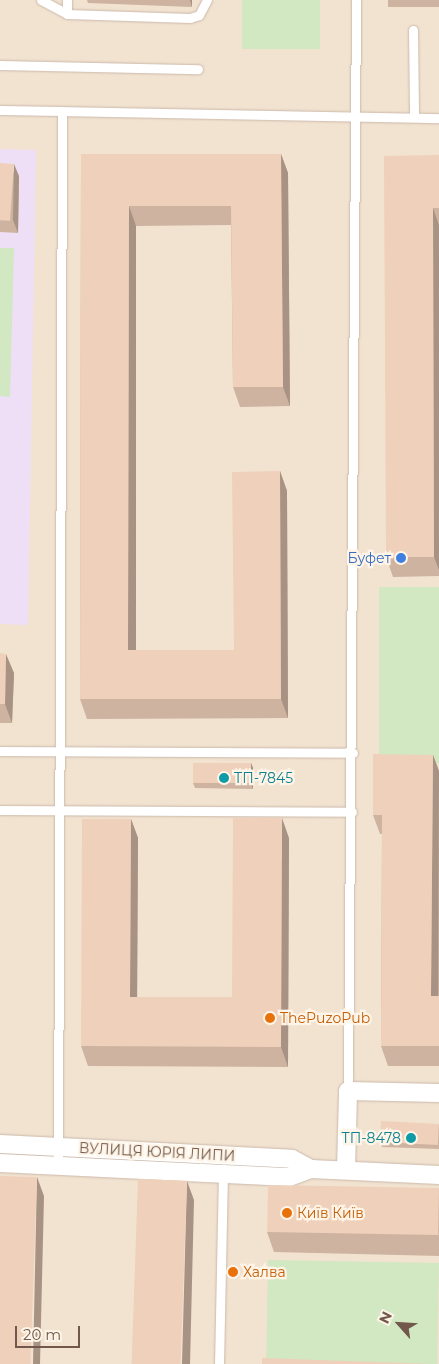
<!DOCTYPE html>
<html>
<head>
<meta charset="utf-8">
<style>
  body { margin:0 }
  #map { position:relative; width:439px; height:1364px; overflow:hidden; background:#fbf1e3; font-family:Montserrat,sans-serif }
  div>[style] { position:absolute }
  .residential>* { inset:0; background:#f2e3d1; transform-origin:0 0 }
  .education>* { inset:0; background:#eedff7 }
  .green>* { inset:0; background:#d1e8c2; transform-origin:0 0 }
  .roads { filter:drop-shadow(0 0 1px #cbb9aa) drop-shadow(0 0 1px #cbb9aa) }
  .service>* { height:9px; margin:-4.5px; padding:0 4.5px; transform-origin:4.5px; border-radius:4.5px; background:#fff }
  .minor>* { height:18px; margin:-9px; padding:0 9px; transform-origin:9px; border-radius:9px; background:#fff }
  .wall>* { inset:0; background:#ceb3a1; transform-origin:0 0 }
  .shaded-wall>* { inset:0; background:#a79283 }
  .building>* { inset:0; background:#efd0bb; transform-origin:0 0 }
  .dots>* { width:14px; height:14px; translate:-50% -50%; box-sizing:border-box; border:2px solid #fef5e8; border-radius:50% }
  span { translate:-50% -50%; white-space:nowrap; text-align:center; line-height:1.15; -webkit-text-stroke:4.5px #fef5e8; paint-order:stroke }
  .shop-label { font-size:14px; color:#366cbe }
  .right { translate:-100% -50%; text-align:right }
  .culture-label { font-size:14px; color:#0d838f }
  .left { translate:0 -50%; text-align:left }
  .food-label { font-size:14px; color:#c56008 }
  .street-label { font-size:14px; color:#71584a }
  .north { position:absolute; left:374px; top:1299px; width:50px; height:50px; -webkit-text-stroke:4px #fef5e8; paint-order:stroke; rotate:296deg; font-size:14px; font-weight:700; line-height:20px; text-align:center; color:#71584a }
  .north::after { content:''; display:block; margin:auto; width:18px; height:22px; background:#71584a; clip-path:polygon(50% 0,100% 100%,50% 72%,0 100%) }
  .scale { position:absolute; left:15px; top:1326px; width:65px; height:22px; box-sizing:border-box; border:2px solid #71584a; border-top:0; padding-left:6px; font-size:15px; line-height:18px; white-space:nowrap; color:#71584a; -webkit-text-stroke:4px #fef5e8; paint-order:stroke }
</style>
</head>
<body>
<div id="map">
  <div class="residential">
    <i style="left:0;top:0;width:439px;height:1364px"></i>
  </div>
  <div class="education">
    <i style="clip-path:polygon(0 149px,36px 150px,28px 625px,0 624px)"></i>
  </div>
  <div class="green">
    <i style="left:242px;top:0;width:78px;height:49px"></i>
    <i style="clip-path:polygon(0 248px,14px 248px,10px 397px,0 396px)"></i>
    <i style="left:439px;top:587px;width:176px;height:60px;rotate:90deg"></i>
    <i style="left:268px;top:1260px;width:171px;height:104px;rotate:1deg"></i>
  </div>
  <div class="roads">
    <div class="service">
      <i style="left:41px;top:0;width:30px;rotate:28deg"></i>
      <i style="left:67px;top:14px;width:14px;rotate:-90deg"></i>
      <i style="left:67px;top:14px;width:123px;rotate:1.9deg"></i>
      <i style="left:190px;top:18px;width:9px;rotate:-18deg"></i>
      <i style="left:199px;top:15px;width:17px;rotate:-62deg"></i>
      <i style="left:413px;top:30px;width:87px;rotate:89.3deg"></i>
      <i style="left:0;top:65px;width:198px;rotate:1.2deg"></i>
      <i style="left:0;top:110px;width:62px;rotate:0.9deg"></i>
      <i style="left:0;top:751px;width:353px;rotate:0.3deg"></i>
      <i style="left:0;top:810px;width:352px;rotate:0.3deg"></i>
      <i style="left:348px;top:1091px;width:1091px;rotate:-89.58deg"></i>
      <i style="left:58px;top:1166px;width:1055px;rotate:-89.78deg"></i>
      <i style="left:62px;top:111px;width:377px;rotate:1.1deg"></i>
      <i style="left:219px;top:1364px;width:194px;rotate:-88.8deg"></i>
    </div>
    <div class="minor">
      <i style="left:0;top:1144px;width:292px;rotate:2.9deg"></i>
      <i style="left:292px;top:1159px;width:21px;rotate:28deg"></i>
      <i style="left:0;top:1163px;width:289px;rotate:2.8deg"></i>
      <i style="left:289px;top:1177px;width:23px;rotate:-20deg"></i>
      <i style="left:311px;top:1169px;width:128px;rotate:2.7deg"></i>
      <i style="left:346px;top:1170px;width:79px;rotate:-88.5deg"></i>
      <i style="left:348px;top:1091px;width:91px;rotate:1.3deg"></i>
    </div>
  </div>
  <div class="wall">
    <i style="clip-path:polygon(87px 0,192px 0,192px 7px,88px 3px)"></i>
    <i style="left:388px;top:0;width:51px;height:7px"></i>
    <i style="clip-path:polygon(81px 154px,281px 154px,288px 173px,290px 406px,240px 407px,233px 387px,231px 225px,136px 226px,136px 650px,234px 650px,280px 471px,287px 491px,288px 718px,87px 719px,80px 699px)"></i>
    <i style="clip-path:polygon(439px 155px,439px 576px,393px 577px,386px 557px)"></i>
    <i style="clip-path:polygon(0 163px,19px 176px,18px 233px,0 232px)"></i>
    <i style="clip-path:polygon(0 653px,14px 673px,12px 723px,0 723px)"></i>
    <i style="clip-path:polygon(433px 755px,439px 771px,439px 1066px,388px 1066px,381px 1046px,382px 834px,380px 834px,373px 815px)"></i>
    <i style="clip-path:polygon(251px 763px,253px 768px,253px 789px,195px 788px,193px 783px)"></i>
    <i style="clip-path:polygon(131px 819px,138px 838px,137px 997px,232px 997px,289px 838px,288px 1067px,88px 1066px,81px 1046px)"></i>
    <i style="clip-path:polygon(439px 1124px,439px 1149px,382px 1147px,380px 1142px)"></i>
    <i style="clip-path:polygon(439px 1189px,439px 1256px,274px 1252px,267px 1232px)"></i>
  </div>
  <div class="shaded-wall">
    <i style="clip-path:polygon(190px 0,192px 0,192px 7px)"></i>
    <i style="clip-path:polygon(281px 154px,288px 173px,290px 406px,283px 387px)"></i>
    <i style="clip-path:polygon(14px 164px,19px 176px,18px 233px,13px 220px)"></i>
    <i style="clip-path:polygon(129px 206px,136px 226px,136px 670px,128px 650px)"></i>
    <i style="clip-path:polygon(433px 208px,439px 225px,439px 570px,434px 557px)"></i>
    <i style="clip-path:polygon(280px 471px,287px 491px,288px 718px,281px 699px)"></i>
    <i style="clip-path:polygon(6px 654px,14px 673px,12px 723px,5px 704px)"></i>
    <i style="clip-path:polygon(433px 755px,439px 771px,438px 1016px,431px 996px)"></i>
    <i style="clip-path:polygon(251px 763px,253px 768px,253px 789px,251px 784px)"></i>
    <i style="clip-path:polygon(282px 818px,289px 838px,288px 1067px,281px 1047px)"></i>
    <i style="clip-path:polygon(131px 819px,138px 838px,137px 1016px,130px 997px)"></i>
    <i style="clip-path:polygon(37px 1177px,44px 1196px,40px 1364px,33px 1364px)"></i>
    <i style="clip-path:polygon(187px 1181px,194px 1200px,190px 1364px,182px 1364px)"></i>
  </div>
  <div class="building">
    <i style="clip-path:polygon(81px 154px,281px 154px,283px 387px,233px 387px,231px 206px,129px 206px,128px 650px,234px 650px,232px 472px,280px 471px,281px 699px,80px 699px)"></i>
    <i style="clip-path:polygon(439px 155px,439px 208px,433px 208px,434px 557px,386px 557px,384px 156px)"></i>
    <i style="left:0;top:163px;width:14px;height:57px;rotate:4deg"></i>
    <i style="clip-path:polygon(0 653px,6px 654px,5px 704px,0 704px)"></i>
    <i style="clip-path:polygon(373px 754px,433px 755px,431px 996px,439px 996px,439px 1046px,381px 1046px,382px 815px,373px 815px)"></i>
    <i style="left:193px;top:763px;width:58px;height:20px"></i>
    <i style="clip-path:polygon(233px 818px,282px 818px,281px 1047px,81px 1046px,82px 819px,131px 819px,130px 997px,232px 997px)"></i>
    <i style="left:381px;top:1121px;width:58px;height:21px;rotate:3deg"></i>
    <i style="left:0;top:1176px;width:37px;height:188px;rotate:2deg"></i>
    <i style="left:138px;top:1179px;width:49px;height:185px;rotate:2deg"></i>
    <i style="left:268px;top:1185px;width:171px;height:47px;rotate:1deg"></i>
    <i style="clip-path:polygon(262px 1358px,434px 1364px,262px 1364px)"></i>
  </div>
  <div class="dots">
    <i style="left:401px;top:558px;background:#3f7fe0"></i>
    <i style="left:224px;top:778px;background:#0f9aa8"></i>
    <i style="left:270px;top:1018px;background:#e8710a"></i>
    <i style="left:411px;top:1138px;background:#0f9aa8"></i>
    <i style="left:287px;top:1213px;background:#e8710a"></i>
    <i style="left:233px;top:1272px;background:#e8710a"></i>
  </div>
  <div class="shop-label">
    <span class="right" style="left:391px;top:558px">Буфет</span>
  </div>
  <div class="culture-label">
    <span class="left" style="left:234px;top:778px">ТП-7845</span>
    <span class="right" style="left:401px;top:1138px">ТП-8478</span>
  </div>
  <div class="food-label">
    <span class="left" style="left:280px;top:1018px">ThePuzoPub</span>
    <span class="left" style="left:297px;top:1213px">Київ Київ</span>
    <span class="left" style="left:243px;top:1272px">Халва</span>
  </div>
  <div class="street-label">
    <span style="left:157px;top:1152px;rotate:3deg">ВУЛИЦЯ ЮРІЯ ЛИПИ</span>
  </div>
  <div class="north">N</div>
  <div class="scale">20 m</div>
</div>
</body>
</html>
